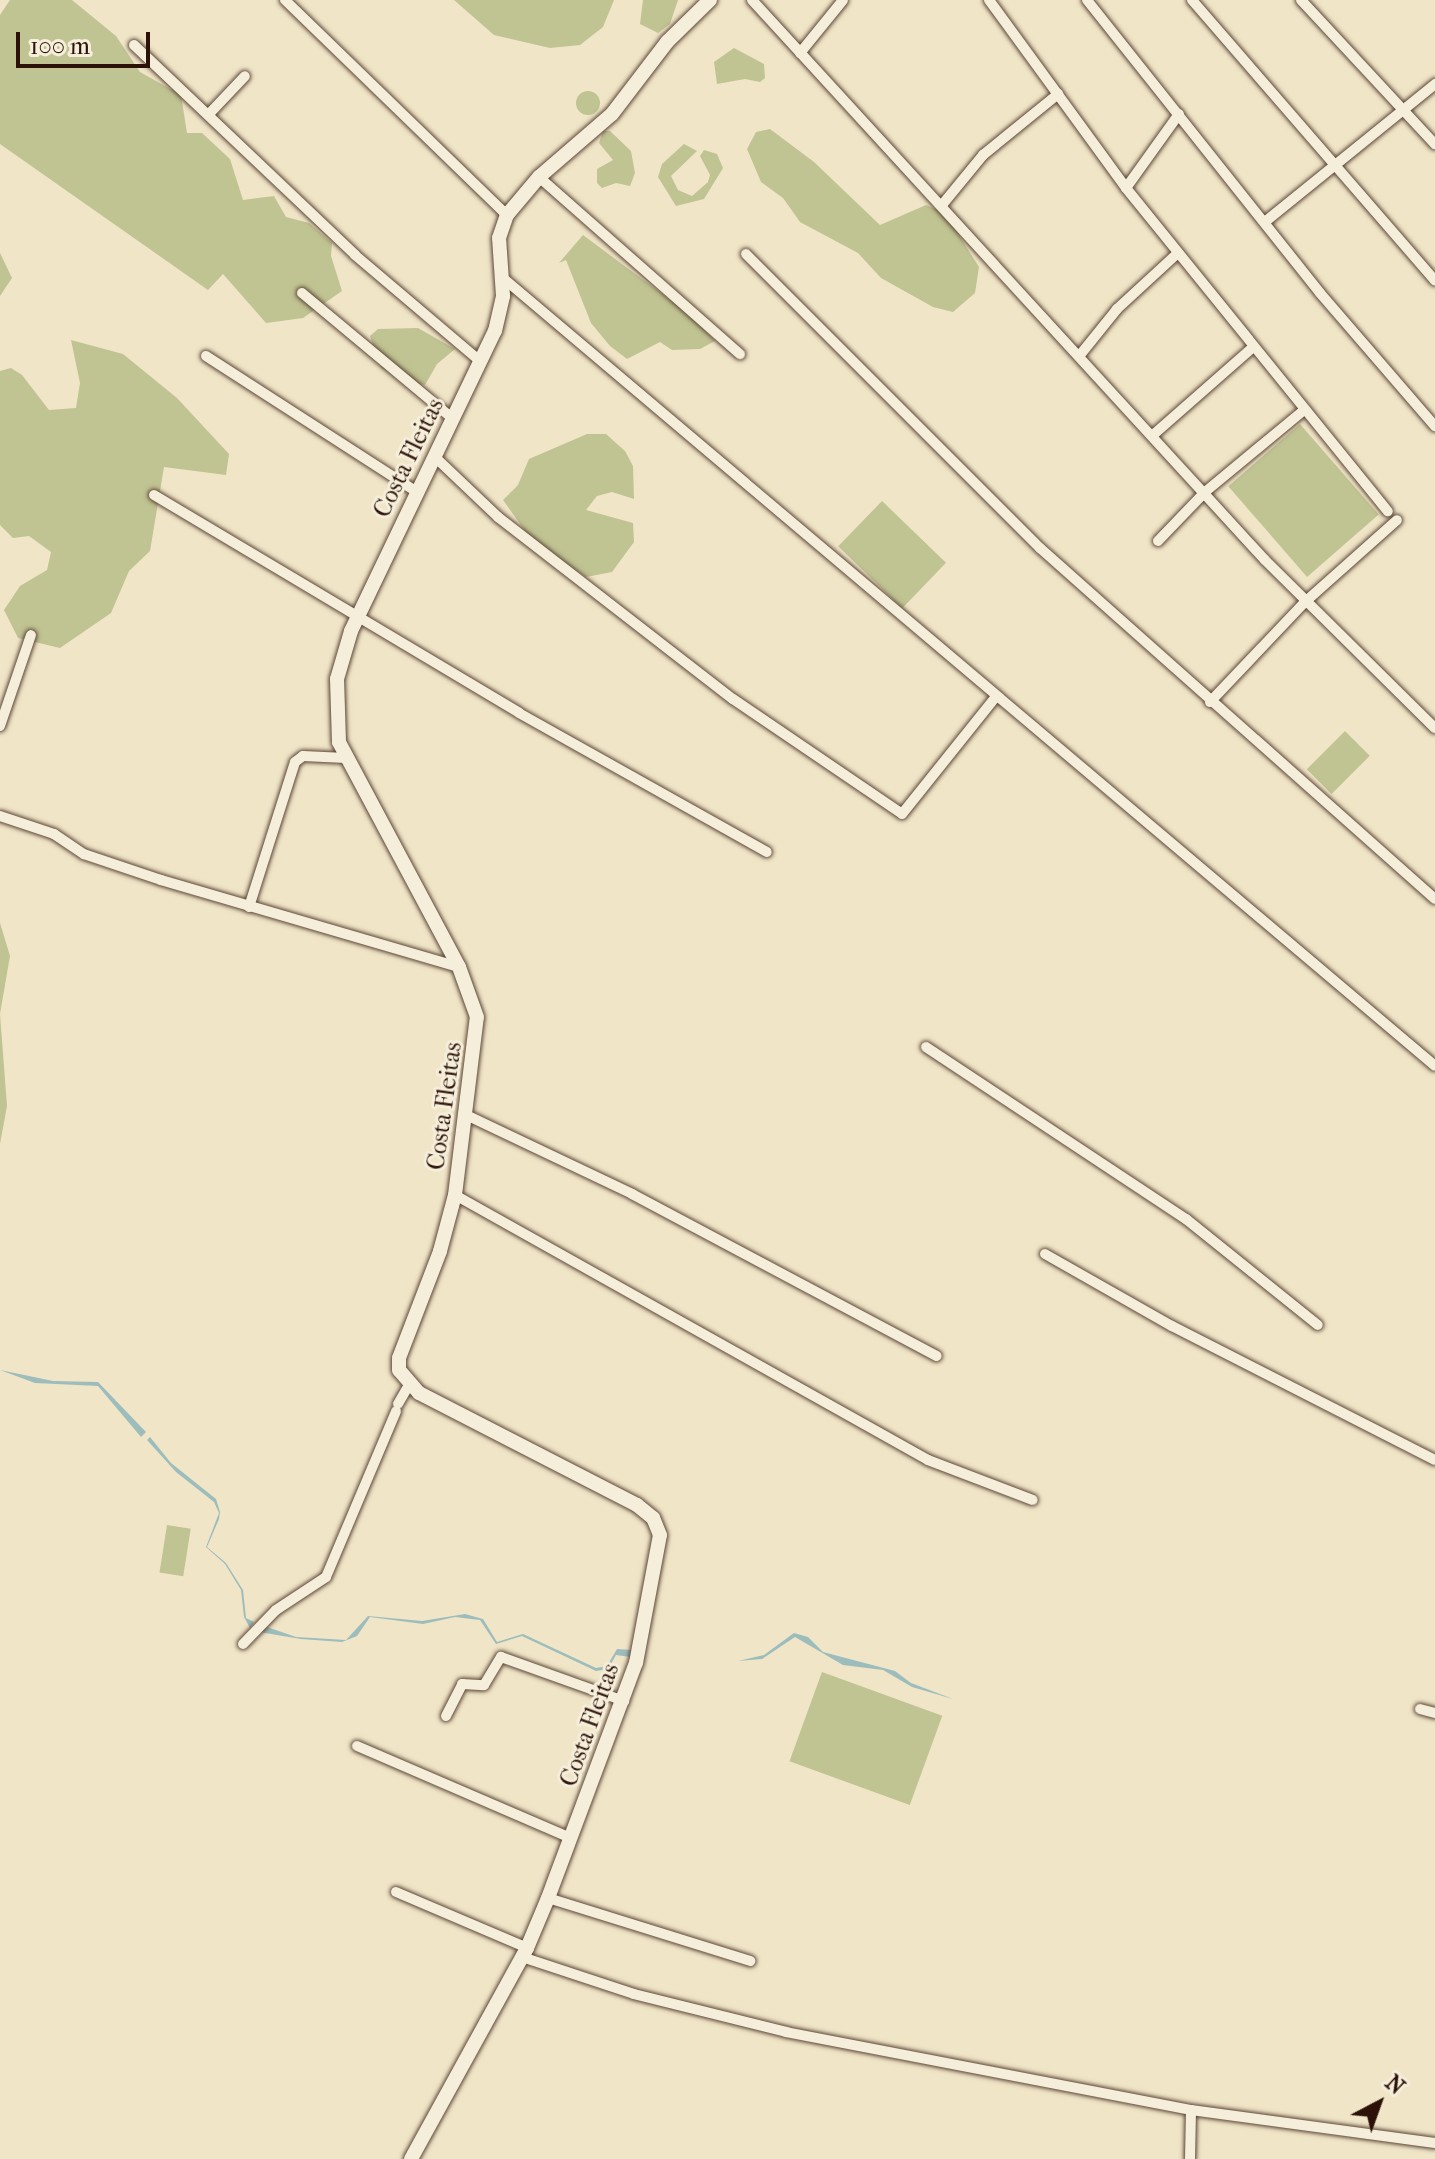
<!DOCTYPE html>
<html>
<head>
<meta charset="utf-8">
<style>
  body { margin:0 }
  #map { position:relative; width:1435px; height:2159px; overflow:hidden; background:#f0e5c7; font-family:"IM FELL French Canon",serif }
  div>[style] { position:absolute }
  .green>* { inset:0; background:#c0c392; transform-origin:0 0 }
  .round { border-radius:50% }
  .water>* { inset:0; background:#9dbdbd }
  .roads { filter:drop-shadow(0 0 2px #5c4637) drop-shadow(0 0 2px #5c4637) }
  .minor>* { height:10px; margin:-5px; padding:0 5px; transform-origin:5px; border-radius:5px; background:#f5eedb }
  .secondary>* { height:14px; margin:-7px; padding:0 7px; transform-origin:7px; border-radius:7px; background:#f5eedb }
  span { translate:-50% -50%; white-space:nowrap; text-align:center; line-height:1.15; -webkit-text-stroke:6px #f5eedb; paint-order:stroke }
  .street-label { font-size:24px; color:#2b1107 }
  .north { position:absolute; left:1339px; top:2063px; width:80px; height:80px; -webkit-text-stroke:6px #f5eedb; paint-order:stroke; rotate:41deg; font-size:22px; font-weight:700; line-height:32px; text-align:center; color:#2b1107 }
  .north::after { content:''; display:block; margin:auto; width:28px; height:36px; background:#2b1107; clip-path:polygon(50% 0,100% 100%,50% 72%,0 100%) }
  .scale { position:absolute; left:16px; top:32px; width:134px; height:36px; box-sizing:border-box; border:4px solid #2b1107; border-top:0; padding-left:10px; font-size:24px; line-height:28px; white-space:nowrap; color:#2b1107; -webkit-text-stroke:6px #f5eedb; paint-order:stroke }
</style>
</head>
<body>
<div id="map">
  <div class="green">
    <i style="clip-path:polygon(10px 0,72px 0,116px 36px,140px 72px,181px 95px,187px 133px,202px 133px,230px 159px,243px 200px,274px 196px,286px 217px,309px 223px,332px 243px,331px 256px,342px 291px,303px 318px,266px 323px,223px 274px,208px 290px,0 144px,0 15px)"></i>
    <i style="clip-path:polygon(454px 0,614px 0,603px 27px,580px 45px,550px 48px,494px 35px)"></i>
    <i style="clip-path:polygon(643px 0,678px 0,670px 24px,658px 33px,640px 24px)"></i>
    <i style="clip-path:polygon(734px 48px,764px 64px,765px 78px,760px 82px,745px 79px,717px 84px,714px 62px)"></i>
    <i class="round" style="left:576px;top:91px;width:24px;height:24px"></i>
    <i style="clip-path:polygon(770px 129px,814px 162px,880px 225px,926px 205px,945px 213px,979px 267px,975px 293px,953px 312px,933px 307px,881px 278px,858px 253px,800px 222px,783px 198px,761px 182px,747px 149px,756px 132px)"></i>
    <i style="clip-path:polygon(603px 131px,610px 131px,631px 151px,635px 173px,630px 186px,616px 183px,602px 188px,597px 183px,597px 169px,613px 160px,599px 143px)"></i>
    <i style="clip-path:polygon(684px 144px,697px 151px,671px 176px,678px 190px,692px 196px,708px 182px,710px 175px,700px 156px,704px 150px,717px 154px,723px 168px,704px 199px,676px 206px,658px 177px,662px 164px)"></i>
    <i style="clip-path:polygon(583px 235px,689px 314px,715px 341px,700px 349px,672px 350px,660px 342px,627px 359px,610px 346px,591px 323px,566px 260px,559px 263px)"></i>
    <i style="clip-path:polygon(0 253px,12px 278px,0 296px)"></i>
    <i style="clip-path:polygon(418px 328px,455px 349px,437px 364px,425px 385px,407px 382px,381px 368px,370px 336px,378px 329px)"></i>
    <i style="clip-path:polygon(71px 340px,123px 354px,177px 398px,229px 454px,226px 475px,164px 467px,150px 551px,129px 571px,111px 613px,60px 648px,18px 638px,4px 610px,20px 586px,47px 570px,51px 552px,29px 536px,13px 538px,0 525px,0 371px,11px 368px,22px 375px,49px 410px,76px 408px,80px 383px)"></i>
    <i style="left:1300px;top:424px;width:120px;height:95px;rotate:49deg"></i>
    <i style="clip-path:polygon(587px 434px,606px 434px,625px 451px,633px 466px,634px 499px,612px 492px,597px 496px,586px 510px,633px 523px,634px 542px,612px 572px,586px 577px,530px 538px,503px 500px,518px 485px,529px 459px)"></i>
    <i style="left:882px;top:501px;width:89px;height:63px;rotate:44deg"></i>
    <i style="left:1345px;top:731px;width:35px;height:54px;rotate:45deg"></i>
    <i style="clip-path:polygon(0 923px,10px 956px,0 1014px,7px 1106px,0 1144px)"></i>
    <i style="left:167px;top:1525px;width:24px;height:48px;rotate:9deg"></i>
    <i style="left:822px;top:1672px;width:128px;height:95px;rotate:20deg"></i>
  </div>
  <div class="water">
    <i style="clip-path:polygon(0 1370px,53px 1381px,98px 1382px,146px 1432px,141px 1437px,98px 1386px,35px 1383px)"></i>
    <i style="clip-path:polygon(150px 1437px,171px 1463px,216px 1499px,220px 1512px,219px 1519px,207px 1547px,226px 1563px,243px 1590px,246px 1618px,254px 1622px,250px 1628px,244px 1617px,241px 1590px,225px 1564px,206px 1547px,219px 1513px,214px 1502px,176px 1472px,147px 1440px)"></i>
    <i style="clip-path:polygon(465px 1614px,483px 1619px,497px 1642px,523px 1634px,596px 1668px,607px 1666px,617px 1649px,633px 1650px,631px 1657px,616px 1655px,608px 1669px,596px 1671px,522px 1636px,496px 1644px,480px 1620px,455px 1617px,423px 1624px,370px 1617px,357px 1636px,342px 1642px,301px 1639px,259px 1632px,267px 1627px,296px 1637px,346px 1640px,368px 1616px,422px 1621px)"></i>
    <i style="clip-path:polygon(794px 1633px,808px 1637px,823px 1652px,895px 1671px,911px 1683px,953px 1699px,912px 1687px,883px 1670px,843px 1665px,795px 1637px,762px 1659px,738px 1661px,764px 1655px)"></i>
  </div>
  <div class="roads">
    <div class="minor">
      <i style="left:285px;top:0;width:309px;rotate:44.1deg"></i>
      <i style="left:752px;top:0;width:759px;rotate:47.51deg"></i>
      <i style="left:1265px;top:560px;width:239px;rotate:44.7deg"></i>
      <i style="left:989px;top:0;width:233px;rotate:53.9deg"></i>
      <i style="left:1126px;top:188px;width:416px;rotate:51deg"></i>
      <i style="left:1087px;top:0;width:374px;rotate:51.5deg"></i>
      <i style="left:1320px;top:293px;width:176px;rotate:49.2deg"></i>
      <i style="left:1192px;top:0;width:371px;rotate:49.1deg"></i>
      <i style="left:1301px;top:0;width:197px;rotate:47.1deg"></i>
      <i style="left:134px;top:45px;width:305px;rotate:43.5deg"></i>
      <i style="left:355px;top:255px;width:165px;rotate:40.3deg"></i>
      <i style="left:800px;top:53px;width:68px;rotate:-50.9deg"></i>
      <i style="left:209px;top:114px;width:52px;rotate:-46.5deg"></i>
      <i style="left:539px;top:177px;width:268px;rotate:41.4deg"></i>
      <i style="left:1126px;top:188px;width:91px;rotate:-54.4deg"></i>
      <i style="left:942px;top:205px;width:65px;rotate:-50.6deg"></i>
      <i style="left:983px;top:155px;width:97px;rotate:-39.1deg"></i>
      <i style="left:1266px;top:221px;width:218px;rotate:-39deg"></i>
      <i style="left:746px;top:254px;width:416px;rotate:45deg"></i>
      <i style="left:1040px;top:548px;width:528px;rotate:41.62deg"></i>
      <i style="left:503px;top:278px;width:1220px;rotate:40.21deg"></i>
      <i style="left:302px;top:293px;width:197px;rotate:39.8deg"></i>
      <i style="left:1080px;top:355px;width:59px;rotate:-51.2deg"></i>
      <i style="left:1117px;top:309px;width:83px;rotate:-42.6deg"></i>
      <i style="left:206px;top:356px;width:251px;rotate:32.8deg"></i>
      <i style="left:1153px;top:435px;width:133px;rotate:-41.3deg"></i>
      <i style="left:435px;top:457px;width:87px;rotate:43.6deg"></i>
      <i style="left:498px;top:517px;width:297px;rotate:37.8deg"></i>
      <i style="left:733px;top:699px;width:204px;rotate:34.2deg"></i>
      <i style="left:902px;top:814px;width:149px;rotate:-51.3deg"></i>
      <i style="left:154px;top:495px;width:425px;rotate:30.8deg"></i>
      <i style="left:519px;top:713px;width:284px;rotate:29.3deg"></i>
      <i style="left:1158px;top:541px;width:68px;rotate:-46.2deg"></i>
      <i style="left:1205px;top:492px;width:129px;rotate:-39.6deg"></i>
      <i style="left:1210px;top:702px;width:138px;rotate:-46.5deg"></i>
      <i style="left:1305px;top:602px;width:123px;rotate:-41.7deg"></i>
      <i style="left:0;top:726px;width:96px;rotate:-71.2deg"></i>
      <i style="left:0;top:816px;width:57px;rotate:18.4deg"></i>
      <i style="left:54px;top:834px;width:36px;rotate:34deg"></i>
      <i style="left:84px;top:854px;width:81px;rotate:18.7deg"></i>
      <i style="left:161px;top:880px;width:310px;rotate:16.3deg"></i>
      <i style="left:249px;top:907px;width:152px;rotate:-72.4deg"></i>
      <i style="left:295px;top:762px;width:10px;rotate:-37deg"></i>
      <i style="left:303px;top:756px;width:43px;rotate:2.7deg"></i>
      <i style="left:926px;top:1047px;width:312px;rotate:33.5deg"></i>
      <i style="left:1186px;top:1219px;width:169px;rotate:38.8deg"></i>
      <i style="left:466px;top:1115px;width:184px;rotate:25.4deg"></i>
      <i style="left:632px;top:1194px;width:345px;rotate:28deg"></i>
      <i style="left:455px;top:1195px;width:542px;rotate:29.26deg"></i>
      <i style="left:928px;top:1460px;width:112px;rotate:20.9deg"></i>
      <i style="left:1045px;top:1254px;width:146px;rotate:29.6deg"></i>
      <i style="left:1172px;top:1326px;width:295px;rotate:27deg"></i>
      <i style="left:398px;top:1404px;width:22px;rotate:-60deg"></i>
      <i style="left:243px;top:1644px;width:47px;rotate:-45.9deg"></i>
      <i style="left:276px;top:1610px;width:60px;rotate:-33.4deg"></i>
      <i style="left:326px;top:1577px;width:180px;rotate:-67.1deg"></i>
      <i style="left:1420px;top:1709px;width:16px;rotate:15deg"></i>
      <i style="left:446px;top:1716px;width:36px;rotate:-63deg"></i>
      <i style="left:462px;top:1684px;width:22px;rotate:3deg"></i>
      <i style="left:484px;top:1685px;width:33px;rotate:-59deg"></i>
      <i style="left:501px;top:1657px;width:131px;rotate:19.7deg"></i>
      <i style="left:357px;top:1746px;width:233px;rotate:23.3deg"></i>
      <i style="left:396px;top:1892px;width:142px;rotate:23.1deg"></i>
      <i style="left:548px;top:1898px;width:212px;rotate:17.3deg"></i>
      <i style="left:522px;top:1957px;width:118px;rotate:18.3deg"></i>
      <i style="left:634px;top:1994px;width:157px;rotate:14deg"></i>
      <i style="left:786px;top:2032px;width:412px;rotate:10.9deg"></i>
      <i style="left:1191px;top:2110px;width:246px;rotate:7.7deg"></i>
      <i style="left:1190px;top:2159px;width:49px;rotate:-88.8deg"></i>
    </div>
    <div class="secondary">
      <i style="left:411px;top:2159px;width:241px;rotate:-61.2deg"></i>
      <i style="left:527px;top:1948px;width:54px;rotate:-67.2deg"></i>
      <i style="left:548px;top:1898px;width:251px;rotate:-69.5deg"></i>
      <i style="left:636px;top:1663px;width:130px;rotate:-79.4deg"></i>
      <i style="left:660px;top:1535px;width:18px;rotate:-112deg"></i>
      <i style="left:653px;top:1518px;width:21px;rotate:-141deg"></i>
      <i style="left:637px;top:1505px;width:245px;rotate:-152.8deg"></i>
      <i style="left:419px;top:1393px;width:30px;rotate:-131deg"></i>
      <i style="left:399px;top:1370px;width:12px;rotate:-90deg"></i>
      <i style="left:399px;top:1358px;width:115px;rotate:-69deg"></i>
      <i style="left:440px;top:1251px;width:58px;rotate:-75deg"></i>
      <i style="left:455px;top:1195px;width:179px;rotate:-83deg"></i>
      <i style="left:477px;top:1017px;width:53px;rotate:-109.8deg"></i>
      <i style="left:459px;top:967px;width:255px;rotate:-118.1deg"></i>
      <i style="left:339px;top:742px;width:63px;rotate:-91.8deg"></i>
      <i style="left:337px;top:679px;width:50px;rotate:-73.7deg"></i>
      <i style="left:351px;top:631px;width:333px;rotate:-64.4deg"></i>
      <i style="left:495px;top:331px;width:36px;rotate:-77deg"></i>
      <i style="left:503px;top:296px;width:58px;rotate:-93.9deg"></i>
      <i style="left:499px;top:238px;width:24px;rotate:-71deg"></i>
      <i style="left:507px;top:215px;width:50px;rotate:-49.9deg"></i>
      <i style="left:539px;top:177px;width:96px;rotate:-40.8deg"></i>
      <i style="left:612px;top:114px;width:91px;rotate:-52.6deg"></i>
      <i style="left:667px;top:42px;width:60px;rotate:-44.3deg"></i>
    </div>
  </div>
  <div class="street-label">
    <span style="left:409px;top:458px;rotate:-64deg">Costa Fleitas</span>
    <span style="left:445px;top:1106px;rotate:-82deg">Costa Fleitas</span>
    <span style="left:590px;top:1725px;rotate:-70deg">Costa Fleitas</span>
  </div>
  <div class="north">N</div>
  <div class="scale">100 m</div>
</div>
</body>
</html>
